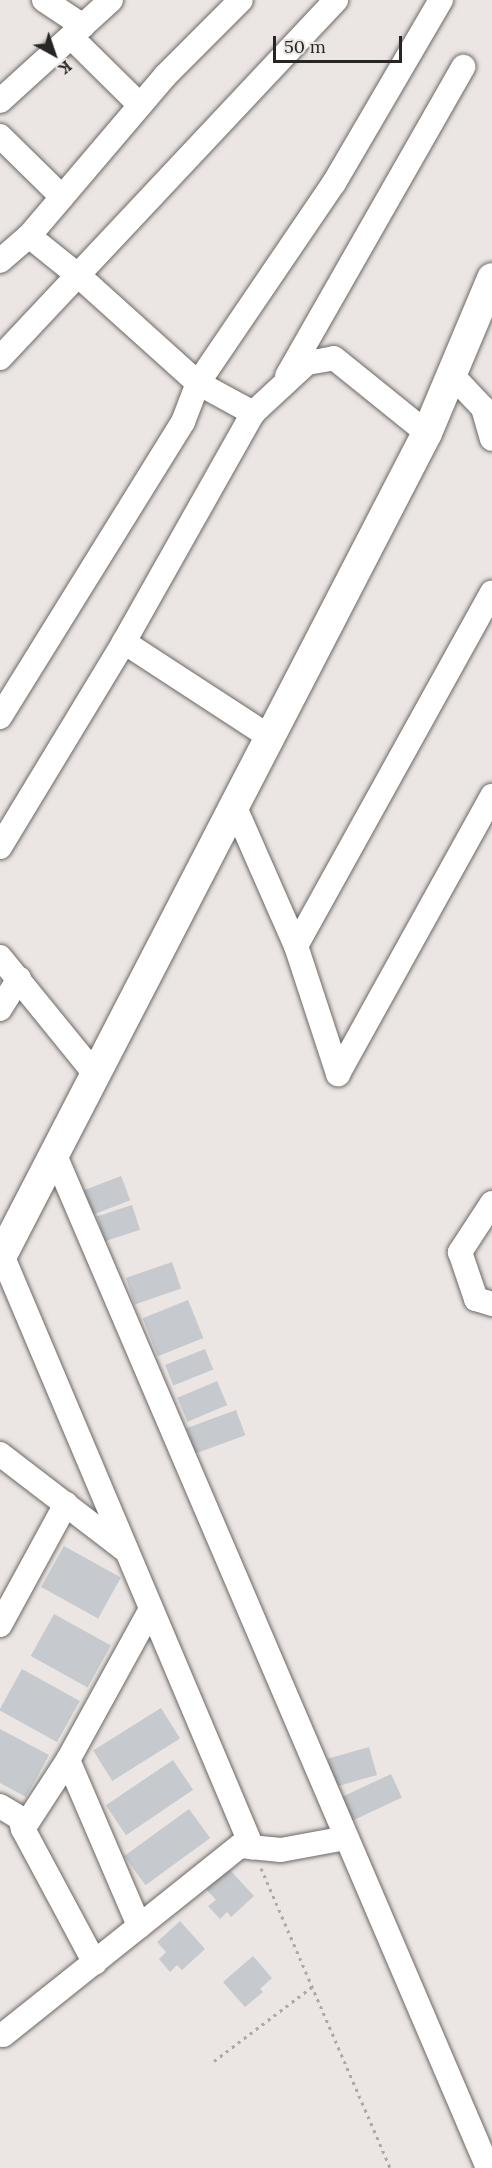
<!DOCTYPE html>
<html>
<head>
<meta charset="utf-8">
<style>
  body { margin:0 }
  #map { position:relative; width:492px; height:2168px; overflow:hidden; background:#ebe6e3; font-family:Lora,serif }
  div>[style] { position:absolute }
  .building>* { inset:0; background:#c6c9cd; transform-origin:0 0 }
  .path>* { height:3px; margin-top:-1.5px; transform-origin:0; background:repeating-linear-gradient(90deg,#ada9a7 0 3px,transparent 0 7.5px) }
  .roads { filter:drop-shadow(0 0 2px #6c6865) drop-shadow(0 0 2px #6c6865) }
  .minor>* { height:24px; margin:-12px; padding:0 12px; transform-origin:12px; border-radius:12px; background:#fff }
  .major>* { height:30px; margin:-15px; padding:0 15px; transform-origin:15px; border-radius:15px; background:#fff }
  span { translate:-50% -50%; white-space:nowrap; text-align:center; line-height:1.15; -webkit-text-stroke:4.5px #ebe6e3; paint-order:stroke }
  .north { position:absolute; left:24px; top:24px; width:60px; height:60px; -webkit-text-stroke:4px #ebe6e3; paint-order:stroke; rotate:140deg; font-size:16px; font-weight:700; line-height:24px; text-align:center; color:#272624 }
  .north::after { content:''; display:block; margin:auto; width:21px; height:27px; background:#272624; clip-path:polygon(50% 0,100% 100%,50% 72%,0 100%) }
  .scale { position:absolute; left:273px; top:36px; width:129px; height:27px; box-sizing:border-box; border:3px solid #272624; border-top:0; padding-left:8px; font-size:18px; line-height:21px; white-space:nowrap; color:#272624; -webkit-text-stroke:4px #ebe6e3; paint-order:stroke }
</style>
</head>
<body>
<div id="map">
  <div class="building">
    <i style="left:121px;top:1176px;width:26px;height:41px;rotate:69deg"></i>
    <i style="left:132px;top:1205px;width:26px;height:37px;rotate:72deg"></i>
    <i style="left:172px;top:1262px;width:28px;height:49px;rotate:71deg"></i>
    <i style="left:188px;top:1300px;width:41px;height:49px;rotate:68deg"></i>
    <i style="left:205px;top:1349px;width:22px;height:43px;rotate:68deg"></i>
    <i style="left:217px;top:1381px;width:26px;height:43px;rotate:67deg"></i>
    <i style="left:236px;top:1410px;width:27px;height:53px;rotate:70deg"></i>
    <i style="left:64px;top:1546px;width:65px;height:47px;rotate:29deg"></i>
    <i style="left:54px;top:1614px;width:65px;height:48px;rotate:29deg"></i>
    <i style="left:22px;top:1669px;width:66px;height:47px;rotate:29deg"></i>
    <i style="left:161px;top:1708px;width:36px;height:80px;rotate:58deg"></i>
    <i style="clip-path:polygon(0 1729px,49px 1755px,26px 1797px,0 1783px)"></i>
    <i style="left:369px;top:1747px;width:29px;height:43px;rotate:74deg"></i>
    <i style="left:173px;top:1760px;width:36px;height:81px;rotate:56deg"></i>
    <i style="left:391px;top:1774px;width:26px;height:56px;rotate:65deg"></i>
    <i style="left:189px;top:1809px;width:36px;height:80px;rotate:54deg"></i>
    <i style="clip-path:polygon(229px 1869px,254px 1896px,231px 1917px,227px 1912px,220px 1919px,208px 1906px,216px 1900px,206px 1889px)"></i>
    <i style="clip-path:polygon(180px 1921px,205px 1949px,182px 1970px,177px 1965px,170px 1972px,159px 1959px,166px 1952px,157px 1942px)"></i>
    <i style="clip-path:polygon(253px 1956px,272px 1978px,260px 1989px,263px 1992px,245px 2007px,223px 1982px)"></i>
  </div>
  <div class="path">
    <i style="left:261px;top:1868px;width:327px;rotate:66.7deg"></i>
    <i style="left:214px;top:2061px;width:123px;rotate:-37.1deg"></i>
  </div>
  <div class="roads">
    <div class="minor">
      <i style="left:44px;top:0;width:47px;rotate:33.7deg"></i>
      <i style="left:71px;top:37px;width:97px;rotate:44.6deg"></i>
      <i style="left:0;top:101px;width:150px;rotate:-42.3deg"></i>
      <i style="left:0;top:136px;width:87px;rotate:44.5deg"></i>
      <i style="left:29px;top:236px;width:64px;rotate:38.7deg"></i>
      <i style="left:79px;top:276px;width:160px;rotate:42deg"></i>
      <i style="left:198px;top:383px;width:63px;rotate:28.6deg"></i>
      <i style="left:0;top:261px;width:38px;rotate:-41deg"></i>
      <i style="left:29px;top:236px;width:210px;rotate:-49.6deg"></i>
      <i style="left:165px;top:76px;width:107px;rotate:-45deg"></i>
      <i style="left:0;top:358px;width:491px;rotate:-46.8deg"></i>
      <i style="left:451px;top:374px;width:47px;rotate:46.7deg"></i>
      <i style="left:483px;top:408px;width:32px;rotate:74deg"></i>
      <i style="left:287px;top:376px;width:356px;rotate:-60.3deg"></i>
      <i style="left:124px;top:642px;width:174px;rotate:33.1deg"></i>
      <i style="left:0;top:717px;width:347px;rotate:-58.2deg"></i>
      <i style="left:183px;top:422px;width:42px;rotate:-69deg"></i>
      <i style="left:198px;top:383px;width:242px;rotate:-55.8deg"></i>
      <i style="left:334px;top:183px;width:212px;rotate:-59.7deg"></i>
      <i style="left:234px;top:805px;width:154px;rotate:66.3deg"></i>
      <i style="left:296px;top:946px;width:135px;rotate:71.8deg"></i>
      <i style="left:0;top:847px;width:240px;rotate:-58.8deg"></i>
      <i style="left:124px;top:642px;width:263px;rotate:-60.6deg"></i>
      <i style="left:253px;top:413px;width:74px;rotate:-42.8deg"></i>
      <i style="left:307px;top:363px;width:27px;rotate:-10deg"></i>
      <i style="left:334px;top:358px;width:119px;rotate:38.9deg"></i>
      <i style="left:296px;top:946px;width:404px;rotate:-61deg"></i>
      <i style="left:0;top:957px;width:151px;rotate:50.9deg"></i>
      <i style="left:0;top:1009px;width:36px;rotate:-58deg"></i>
      <i style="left:338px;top:1074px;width:318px;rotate:-61deg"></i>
      <i style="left:54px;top:1153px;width:1104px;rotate:66.85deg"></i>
      <i style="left:492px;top:1203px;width:59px;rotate:123.1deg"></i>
      <i style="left:460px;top:1252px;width:50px;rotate:71.2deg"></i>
      <i style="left:476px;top:1299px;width:17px;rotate:17deg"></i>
      <i style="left:2px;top:1255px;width:643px;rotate:67.11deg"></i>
      <i style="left:0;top:1454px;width:156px;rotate:37.5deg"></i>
      <i style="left:0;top:1625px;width:138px;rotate:-61.4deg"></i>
      <i style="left:68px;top:1760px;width:181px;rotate:66.8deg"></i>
      <i style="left:0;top:1806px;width:23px;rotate:31deg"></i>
      <i style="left:20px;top:1818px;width:11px;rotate:75deg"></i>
      <i style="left:23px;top:1829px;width:152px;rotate:61.8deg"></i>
      <i style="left:23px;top:1829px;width:82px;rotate:-56.9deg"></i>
      <i style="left:68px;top:1760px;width:172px;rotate:-61.2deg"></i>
      <i style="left:3px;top:2035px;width:303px;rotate:-38.6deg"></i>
      <i style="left:240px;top:1846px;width:41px;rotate:5.6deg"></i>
      <i style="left:281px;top:1850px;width:66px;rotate:-10.5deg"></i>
    </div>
    <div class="major">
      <i style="left:0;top:1259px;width:930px;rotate:-62.66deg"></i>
      <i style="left:427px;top:433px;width:168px;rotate:-67.2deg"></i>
    </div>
  </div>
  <div class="north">K</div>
  <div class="scale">50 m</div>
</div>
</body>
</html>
